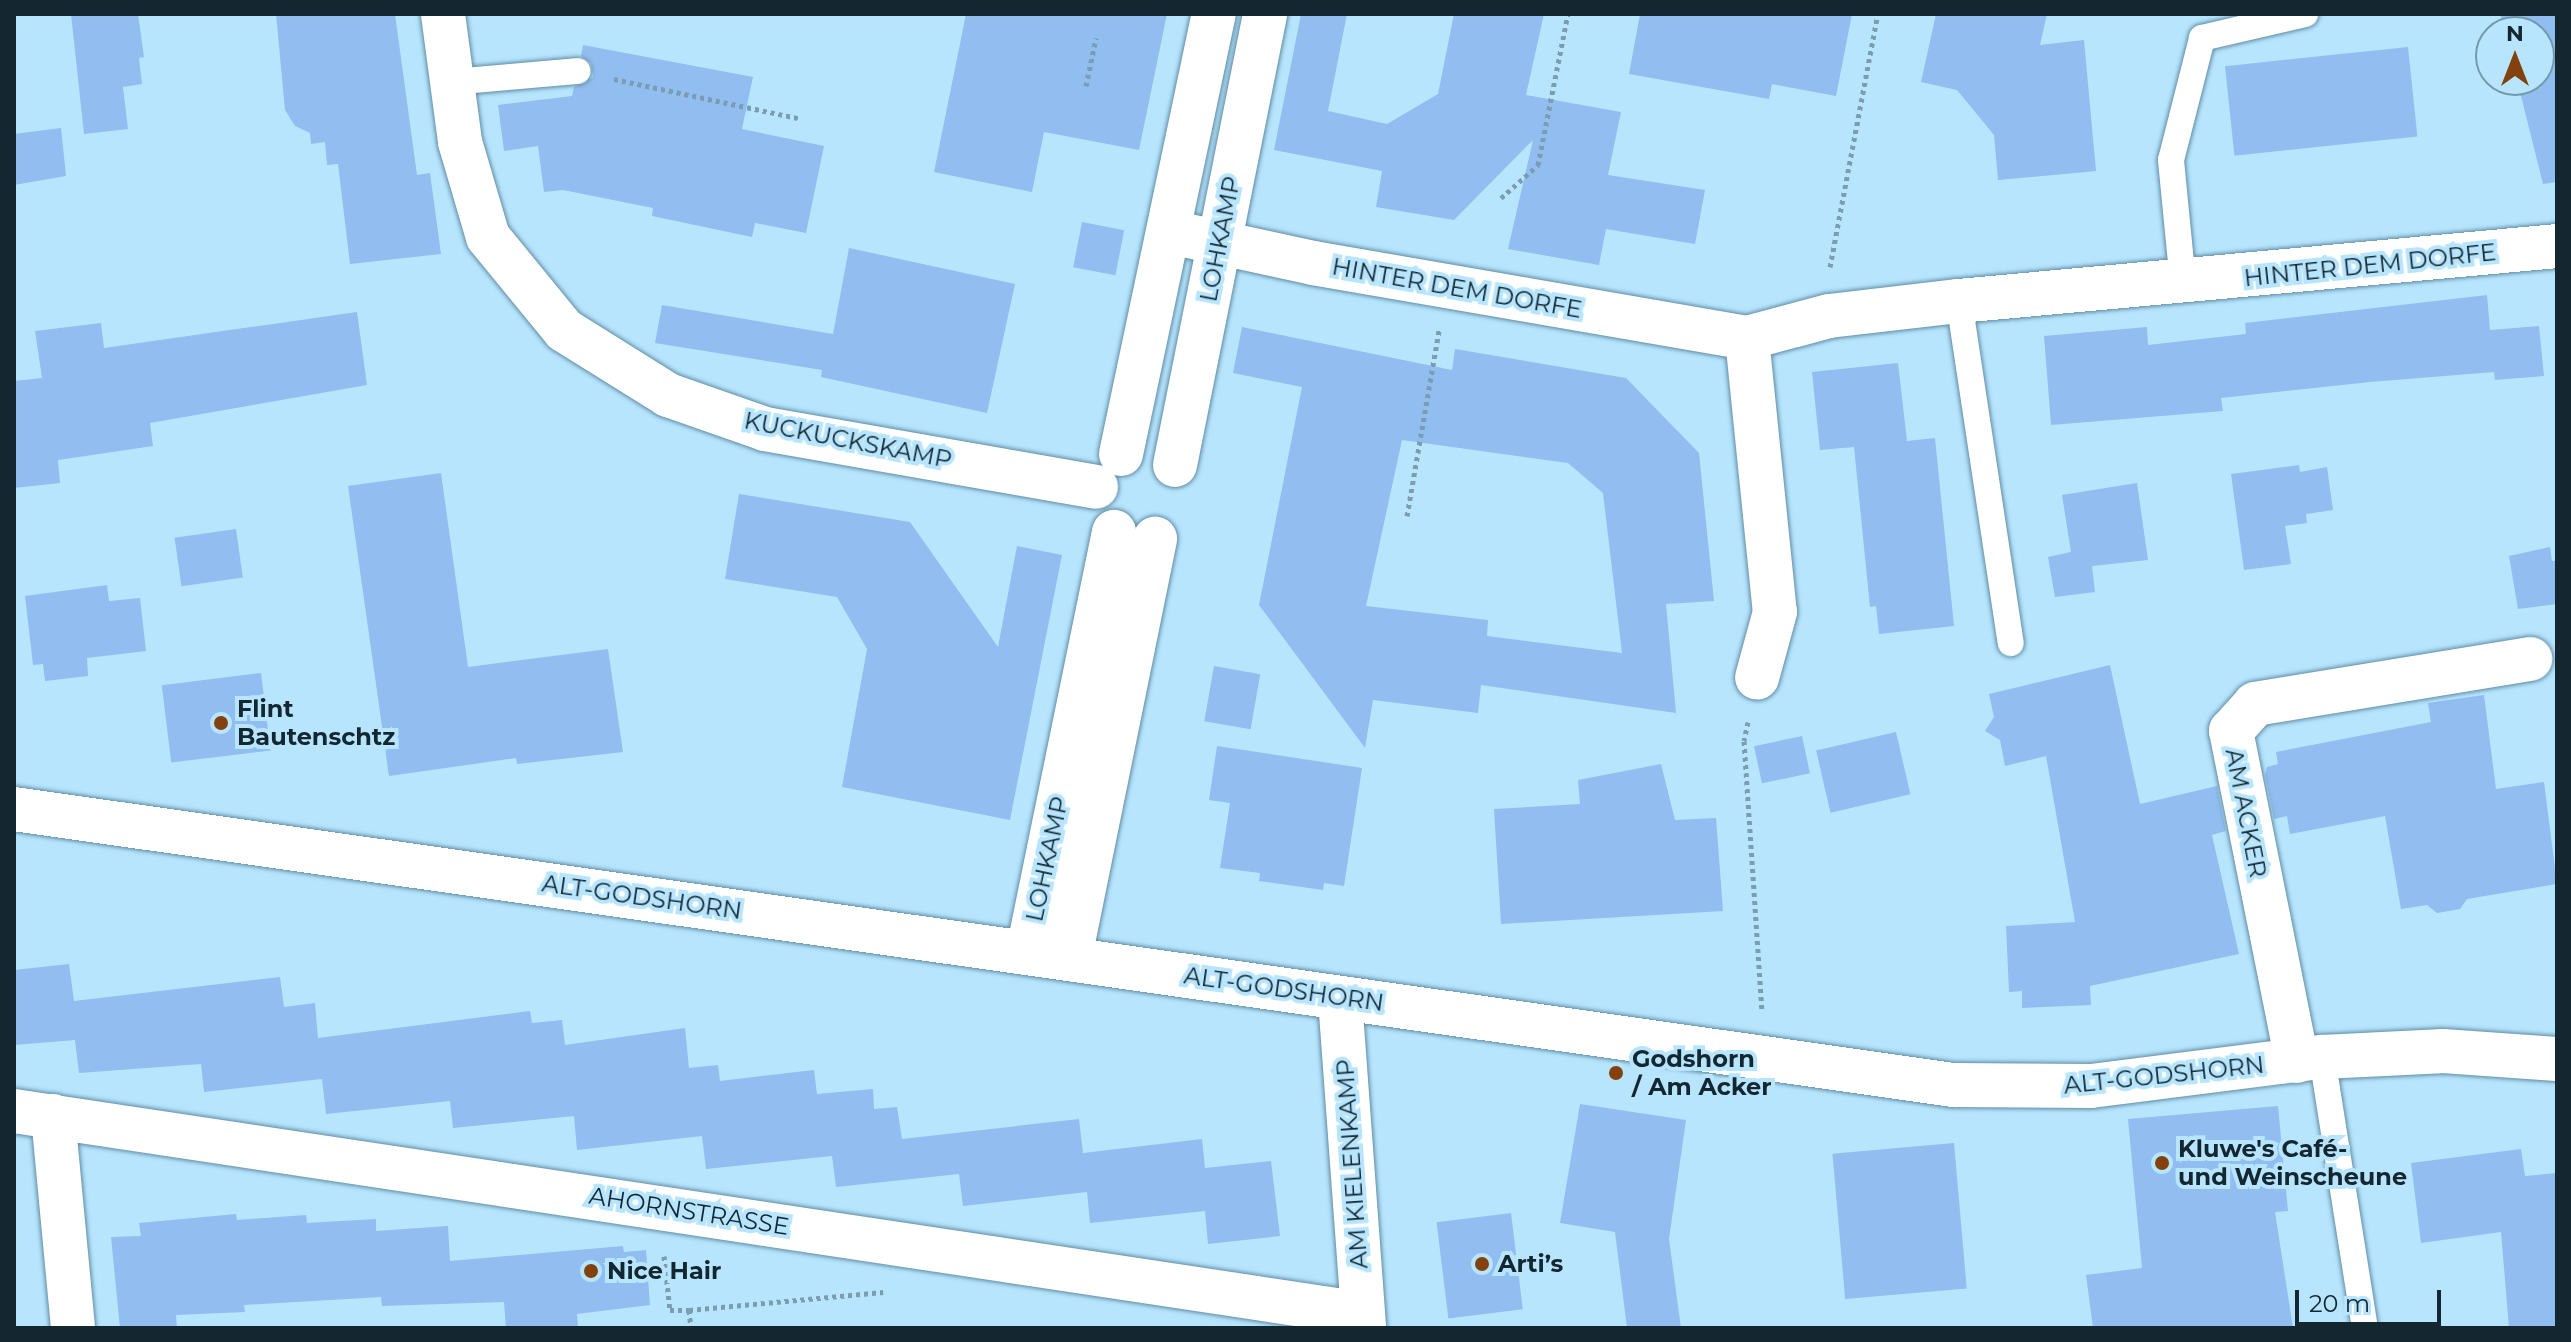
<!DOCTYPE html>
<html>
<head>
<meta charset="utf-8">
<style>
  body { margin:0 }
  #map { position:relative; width:2571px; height:1342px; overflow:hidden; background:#b7e5fe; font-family:Montserrat,sans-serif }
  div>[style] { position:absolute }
  .building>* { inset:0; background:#91bdf0; transform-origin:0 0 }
  .path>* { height:5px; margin-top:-2.5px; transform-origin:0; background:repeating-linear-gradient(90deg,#7a9eb1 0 4px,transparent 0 8px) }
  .roads { filter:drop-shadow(0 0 2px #618da4) drop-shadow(0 0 2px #618da4) }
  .service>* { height:26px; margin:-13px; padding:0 13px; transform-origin:13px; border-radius:13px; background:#fff }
  .minor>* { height:44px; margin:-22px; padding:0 22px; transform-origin:22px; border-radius:22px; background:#fff }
  .dots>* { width:22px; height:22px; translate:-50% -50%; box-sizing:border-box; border:4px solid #b7e5fe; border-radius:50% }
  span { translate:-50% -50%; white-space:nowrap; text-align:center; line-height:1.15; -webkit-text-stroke:8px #b7e5fe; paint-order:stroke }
  .street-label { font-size:24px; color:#14262f }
  .poi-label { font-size:24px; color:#14262f; font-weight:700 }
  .left { translate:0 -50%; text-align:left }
  .frame { position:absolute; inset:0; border:16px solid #14262f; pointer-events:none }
  .north { position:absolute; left:2475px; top:16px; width:80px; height:80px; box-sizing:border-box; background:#b7e5fe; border:2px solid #7699ab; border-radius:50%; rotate:0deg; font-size:22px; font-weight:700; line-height:32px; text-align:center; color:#14262f }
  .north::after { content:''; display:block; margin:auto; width:28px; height:36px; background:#83410d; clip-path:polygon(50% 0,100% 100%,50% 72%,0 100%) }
  .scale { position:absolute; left:2295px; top:1290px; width:146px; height:36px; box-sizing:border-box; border:4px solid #14262f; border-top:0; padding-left:10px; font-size:24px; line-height:28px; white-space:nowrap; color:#14262f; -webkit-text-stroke:6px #b7e5fe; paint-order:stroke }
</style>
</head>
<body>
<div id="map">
  <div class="building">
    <i style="clip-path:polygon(71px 14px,138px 14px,144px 57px,139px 58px,142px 84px,123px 87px,128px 129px,84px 134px)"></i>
    <i style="clip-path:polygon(276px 14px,395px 14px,417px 175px,430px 173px,441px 254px,350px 264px,338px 164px,327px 165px,325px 142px,311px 144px,310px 133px,295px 126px,285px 110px)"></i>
    <i style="clip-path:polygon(966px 14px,1167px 14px,1139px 150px,1044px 132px,1032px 192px,934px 172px)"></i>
    <i style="clip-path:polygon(1301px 14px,1347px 14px,1328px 111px,1387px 124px,1438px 94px,1454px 14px,1544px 14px,1526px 95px,1621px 112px,1608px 175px,1705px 190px,1695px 244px,1606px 229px,1599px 265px,1508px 249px,1533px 140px,1454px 220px,1376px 207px,1382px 171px,1274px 150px)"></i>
    <i style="clip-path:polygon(1640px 14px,1852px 14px,1836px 96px,1772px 84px,1769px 99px,1629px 74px)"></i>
    <i style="clip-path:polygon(1936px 14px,2047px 14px,2040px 45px,2084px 40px,2096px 171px,1998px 180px,1994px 135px,1957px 90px,1921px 82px)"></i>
    <i style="clip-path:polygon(2500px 14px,2557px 14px,2557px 182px,2543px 184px,2517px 80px,2539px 80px,2539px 32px,2505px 32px)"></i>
    <i style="clip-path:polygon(583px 45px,753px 77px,742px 129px,824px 146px,806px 233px,755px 223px,752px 237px,652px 216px,653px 208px,563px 190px,544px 192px,538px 146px,504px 151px,498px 105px,572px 96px,574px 87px,593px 77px,591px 63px,581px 56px)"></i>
    <i style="left:2408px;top:47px;width:90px;height:184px;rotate:84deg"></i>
    <i style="clip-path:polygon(61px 128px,66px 176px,14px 185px,14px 134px)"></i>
    <i style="left:1082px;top:222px;width:43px;height:46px;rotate:11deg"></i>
    <i style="clip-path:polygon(849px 248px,1015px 284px,987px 413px,821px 377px,822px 370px,655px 343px,662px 305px,833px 334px)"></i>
    <i style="clip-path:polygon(2487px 295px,2490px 330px,2539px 326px,2544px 376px,2495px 380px,2494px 372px,2370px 382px,2221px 398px,2223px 411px,2051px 425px,2044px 336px,2147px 327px,2148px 345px,2246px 334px,2245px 323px)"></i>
    <i style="clip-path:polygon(357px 312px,367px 385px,150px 423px,153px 446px,58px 460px,60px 483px,14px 488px,14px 381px,42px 378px,35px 331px,101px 323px,104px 348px)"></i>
    <i style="clip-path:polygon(evenodd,1242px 327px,1452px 370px,1455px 349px,1626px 378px,1699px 453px,1714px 601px,1666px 604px,1676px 713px,1481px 685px,1478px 713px,1373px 700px,1365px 748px,1259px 605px,1302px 387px,1233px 373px,1242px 327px,1402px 440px,1568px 463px,1603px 493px,1622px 653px,1487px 636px,1488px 620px,1366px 606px,1402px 440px)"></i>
    <i style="clip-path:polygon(1898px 363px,1907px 441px,1935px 438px,1954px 626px,1879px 634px,1876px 606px,1870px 607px,1854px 447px,1820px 450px,1812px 372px)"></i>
    <i style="clip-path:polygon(2299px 465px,2300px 472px,2327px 467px,2333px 510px,2306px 514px,2307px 523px,2285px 526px,2291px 564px,2244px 570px,2231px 474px)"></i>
    <i style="clip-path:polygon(441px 473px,468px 667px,608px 649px,623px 752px,517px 764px,516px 758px,389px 776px,348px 486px)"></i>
    <i style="clip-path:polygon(2137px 483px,2148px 560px,2092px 566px,2095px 592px,2055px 597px,2048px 557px,2071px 552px,2062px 495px)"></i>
    <i style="clip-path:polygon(739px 494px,910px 522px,998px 647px,1017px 546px,1062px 555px,1010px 820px,842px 787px,867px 649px,837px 597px,725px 579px)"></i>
    <i style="left:236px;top:529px;width:49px;height:62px;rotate:82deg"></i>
    <i style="clip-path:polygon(2550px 547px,2552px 561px,2557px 561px,2557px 604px,2518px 609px,2509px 556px)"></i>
    <i style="clip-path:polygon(107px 585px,109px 601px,140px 598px,146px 651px,87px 658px,88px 676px,45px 681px,43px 664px,33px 665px,25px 596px)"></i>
    <i style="clip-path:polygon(2110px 665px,2140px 804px,2217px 786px,2226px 831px,2212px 835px,2239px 954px,2090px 986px,2091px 1005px,2022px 1008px,2022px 991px,2009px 992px,2006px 926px,2075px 922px,2046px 756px,2005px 766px,2000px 740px,1985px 731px,1994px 717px,1989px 694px)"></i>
    <i style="left:1214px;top:666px;width:47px;height:56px;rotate:10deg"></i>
    <i style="left:261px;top:673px;width:78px;height:100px;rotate:83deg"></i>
    <i style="clip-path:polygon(2484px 695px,2496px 789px,2544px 782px,2557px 884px,2467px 899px,2460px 909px,2437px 913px,2427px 905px,2401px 909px,2385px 816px,2290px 834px,2287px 816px,2274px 819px,2265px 775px,2267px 767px,2278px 764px,2276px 752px,2431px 722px,2428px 703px)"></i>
    <i style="left:1896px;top:732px;width:64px;height:82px;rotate:77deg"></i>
    <i style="left:1802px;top:736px;width:38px;height:49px;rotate:78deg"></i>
    <i style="clip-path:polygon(1217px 746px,1362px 768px,1344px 886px,1324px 883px,1323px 890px,1259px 881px,1260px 873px,1220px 868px,1230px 803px,1209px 800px)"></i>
    <i style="clip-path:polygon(1661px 764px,1675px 820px,1716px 818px,1723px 911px,1501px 924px,1494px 809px,1580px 804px,1578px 780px)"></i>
    <i style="clip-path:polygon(69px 964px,74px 1001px,280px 977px,284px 1007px,315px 1003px,318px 1038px,530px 1011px,532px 1023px,562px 1020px,565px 1045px,685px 1028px,689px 1068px,718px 1065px,720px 1081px,814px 1070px,817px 1094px,873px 1089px,874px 1109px,897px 1107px,902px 1139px,1079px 1119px,1083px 1153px,1202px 1139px,1205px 1168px,1271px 1161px,1280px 1236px,1208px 1244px,1205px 1211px,1090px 1223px,1087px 1192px,963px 1206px,959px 1174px,836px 1187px,832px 1156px,706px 1169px,702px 1136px,577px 1150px,574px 1116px,453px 1128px,450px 1101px,326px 1114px,322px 1079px,204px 1092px,201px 1064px,79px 1073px,75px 1040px,14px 1045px,14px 970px)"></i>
    <i style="clip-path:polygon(1580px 1104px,1686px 1120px,1669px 1239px,1681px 1328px,1627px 1328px,1615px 1232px,1560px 1223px)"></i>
    <i style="clip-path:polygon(2278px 1106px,2288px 1211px,2275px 1212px,2293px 1328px,2093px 1328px,2086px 1275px,2142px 1268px,2128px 1119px)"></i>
    <i style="left:1954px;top:1143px;width:146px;height:122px;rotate:85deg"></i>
    <i style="clip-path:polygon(2521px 1149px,2525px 1176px,2557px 1173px,2557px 1328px,2509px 1328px,2501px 1232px,2421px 1243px,2411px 1163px)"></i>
    <i style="left:1511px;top:1213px;width:97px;height:75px;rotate:83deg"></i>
    <i style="clip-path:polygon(236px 1214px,237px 1220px,306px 1215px,307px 1223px,376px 1219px,376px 1231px,448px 1226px,450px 1261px,623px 1246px,624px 1252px,646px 1250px,650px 1305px,577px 1314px,578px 1328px,506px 1328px,504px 1302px,382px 1306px,381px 1297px,244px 1305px,245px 1312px,176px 1315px,177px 1328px,120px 1328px,111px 1237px,141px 1236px,139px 1223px)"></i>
  </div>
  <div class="path">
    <i style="left:614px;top:79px;width:188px;rotate:12deg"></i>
    <i style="left:1086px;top:86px;width:49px;rotate:-78.2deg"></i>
    <i style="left:1501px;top:198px;width:50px;rotate:-41.7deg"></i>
    <i style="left:1538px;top:165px;width:154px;rotate:-78.8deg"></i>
    <i style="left:1830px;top:267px;width:258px;rotate:-79.3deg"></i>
    <i style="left:1407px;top:516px;width:189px;rotate:-80.2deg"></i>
    <i style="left:1748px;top:722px;width:19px;rotate:102deg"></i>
    <i style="left:1744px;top:741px;width:271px;rotate:86.2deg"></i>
    <i style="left:664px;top:1256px;width:54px;rotate:83.7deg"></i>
    <i style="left:670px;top:1310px;width:19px"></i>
    <i style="left:689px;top:1310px;width:18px;rotate:84deg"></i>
    <i style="left:689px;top:1310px;width:195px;rotate:-5.3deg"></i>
  </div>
  <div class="roads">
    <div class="service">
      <i style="left:452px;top:82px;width:126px;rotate:-5deg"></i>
      <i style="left:2183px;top:283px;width:124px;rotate:-95.6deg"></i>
      <i style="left:2171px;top:160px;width:126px;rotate:-75.7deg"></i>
      <i style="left:2202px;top:38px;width:106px;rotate:-13.1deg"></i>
      <i style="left:1959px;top:301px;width:346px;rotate:81.4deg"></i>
      <i style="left:2322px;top:1057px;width:274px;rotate:81deg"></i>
    </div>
    <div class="minor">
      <i style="left:443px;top:14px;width:129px;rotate:82.4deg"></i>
      <i style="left:460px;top:142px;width:99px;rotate:73.6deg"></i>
      <i style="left:488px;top:237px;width:120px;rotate:50.7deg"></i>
      <i style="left:564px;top:330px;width:123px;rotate:32deg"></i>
      <i style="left:668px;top:395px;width:103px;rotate:19.3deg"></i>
      <i style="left:765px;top:429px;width:336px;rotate:9.9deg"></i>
      <i style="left:1170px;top:232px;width:146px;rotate:12.2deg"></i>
      <i style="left:1313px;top:263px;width:440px;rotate:9.8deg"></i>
      <i style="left:1747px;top:338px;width:85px;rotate:-15deg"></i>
      <i style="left:1829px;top:316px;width:131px;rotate:-6.6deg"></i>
      <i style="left:1959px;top:301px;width:601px;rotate:-5.25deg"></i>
      <i style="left:1747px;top:338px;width:275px;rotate:84.2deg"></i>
      <i style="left:1775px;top:612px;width:68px;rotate:105.3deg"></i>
      <i style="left:1121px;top:454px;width:450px;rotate:-78.1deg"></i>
      <i style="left:1175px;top:465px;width:460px;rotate:-78.7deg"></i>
      <i style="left:14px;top:809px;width:1959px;rotate:8.1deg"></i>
      <i style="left:1953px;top:1085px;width:138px;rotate:0.4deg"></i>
      <i style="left:2091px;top:1086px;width:233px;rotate:-7.2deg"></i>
      <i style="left:2322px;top:1057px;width:121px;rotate:-2.8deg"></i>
      <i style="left:2443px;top:1051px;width:114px;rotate:4deg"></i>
      <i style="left:1028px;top:951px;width:428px;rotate:-78.4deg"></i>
      <i style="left:1070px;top:957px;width:427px;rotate:-78.5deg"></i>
      <i style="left:1340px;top:999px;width:330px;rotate:85.8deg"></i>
      <i style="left:2297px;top:1061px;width:337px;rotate:-101.3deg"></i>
      <i style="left:2231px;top:731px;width:36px;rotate:-48deg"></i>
      <i style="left:2255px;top:704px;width:279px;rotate:-9.3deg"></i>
      <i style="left:14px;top:1111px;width:1364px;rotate:8.56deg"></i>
      <i style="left:53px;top:1116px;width:213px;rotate:84.6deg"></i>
    </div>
  </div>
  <div class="dots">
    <i style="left:221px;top:723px;background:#83410d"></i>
    <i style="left:1616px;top:1073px;background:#83410d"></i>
    <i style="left:2162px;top:1163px;background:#83410d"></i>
    <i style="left:1482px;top:1264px;background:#83410d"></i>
    <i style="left:591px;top:1271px;background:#83410d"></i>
  </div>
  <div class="street-label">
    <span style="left:1220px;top:239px;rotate:-79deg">LOHKAMP</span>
    <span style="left:2370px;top:265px;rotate:-6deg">HINTER DEM DORFE</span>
    <span style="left:1457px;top:288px;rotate:10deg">HINTER DEM DORFE</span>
    <span style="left:848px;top:440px;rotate:11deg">KUCKUCKSKAMP</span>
    <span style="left:2246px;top:813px;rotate:79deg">AM ACKER</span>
    <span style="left:1047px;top:859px;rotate:-78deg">LOHKAMP</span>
    <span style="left:642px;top:897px;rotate:8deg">ALT-GODSHORN</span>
    <span style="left:1284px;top:989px;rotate:8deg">ALT-GODSHORN</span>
    <span style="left:2164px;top:1075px;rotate:-6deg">ALT-GODSHORN</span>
    <span style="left:1352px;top:1164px;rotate:-94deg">AM KIELENKAMP</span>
    <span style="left:689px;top:1211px;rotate:9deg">AHORNSTRASSE</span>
  </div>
  <div class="poi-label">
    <span class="left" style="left:237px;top:723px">Flint<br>Bautenschtz</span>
    <span class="left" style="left:1632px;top:1073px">Godshorn<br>/ Am Acker</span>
    <span class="left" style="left:2178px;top:1163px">Kluwe's Café-<br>und Weinscheune</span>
    <span class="left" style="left:1498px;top:1264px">Arti’s</span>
    <span class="left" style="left:607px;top:1271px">Nice Hair</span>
  </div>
  <div class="frame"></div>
  <div class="north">N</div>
  <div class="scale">20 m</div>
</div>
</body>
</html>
